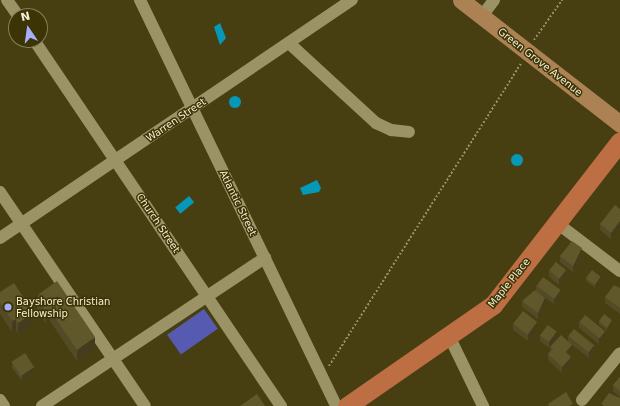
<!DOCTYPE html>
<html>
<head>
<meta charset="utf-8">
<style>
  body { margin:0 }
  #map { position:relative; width:620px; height:406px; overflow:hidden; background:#473f11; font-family:"DejaVu Sans",sans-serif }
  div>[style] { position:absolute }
  .green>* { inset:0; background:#565ab1; transform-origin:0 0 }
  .water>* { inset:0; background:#0699b7; transform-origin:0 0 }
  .round { border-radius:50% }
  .path>* { height:2px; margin-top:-1px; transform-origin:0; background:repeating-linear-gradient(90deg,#948e69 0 2px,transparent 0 4px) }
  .street>* { height:12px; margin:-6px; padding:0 6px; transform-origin:6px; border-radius:6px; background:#9b9365 }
  .secondary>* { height:17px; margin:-8.5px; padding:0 8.5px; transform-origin:8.5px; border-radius:8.5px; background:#ac8154 }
  .primary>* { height:19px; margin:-9.5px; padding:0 9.5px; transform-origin:9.5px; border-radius:9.5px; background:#bd6e42 }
  .wall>* { inset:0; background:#534b25 }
  .shaded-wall>* { inset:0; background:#433d1e }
  .building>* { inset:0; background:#60572b; transform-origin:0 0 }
  .dots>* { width:11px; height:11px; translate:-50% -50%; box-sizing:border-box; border:2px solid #3d3405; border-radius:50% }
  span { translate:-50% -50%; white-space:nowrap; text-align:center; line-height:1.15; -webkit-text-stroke:3px #3d3405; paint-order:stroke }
  .street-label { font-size:10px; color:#f4efd7 }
  .poi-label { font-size:10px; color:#f4efd7 }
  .left { translate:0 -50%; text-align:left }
  .north { position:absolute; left:8px; top:8px; width:40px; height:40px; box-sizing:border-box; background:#3d3405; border:1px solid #867f59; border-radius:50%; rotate:347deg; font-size:11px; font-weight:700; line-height:16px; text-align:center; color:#f4efd7 }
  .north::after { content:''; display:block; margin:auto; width:14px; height:18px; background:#a8b0fc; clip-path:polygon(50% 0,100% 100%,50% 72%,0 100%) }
</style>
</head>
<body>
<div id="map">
  <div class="green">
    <i style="left:204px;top:309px;width:24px;height:45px;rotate:55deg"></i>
  </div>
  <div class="water">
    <i style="clip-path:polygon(220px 23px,226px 38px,220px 45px,214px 27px)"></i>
    <i class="round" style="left:229px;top:96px;width:12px;height:12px"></i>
    <i class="round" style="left:511px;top:154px;width:12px;height:12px"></i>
    <i style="clip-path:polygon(317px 180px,321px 188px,319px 192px,303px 195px,300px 188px)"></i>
    <i style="left:189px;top:196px;width:8px;height:18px;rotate:50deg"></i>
  </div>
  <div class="path">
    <i style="left:534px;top:40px;width:49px;rotate:-55deg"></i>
    <i style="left:329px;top:366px;width:359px;rotate:-57.6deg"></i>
  </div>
  <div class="street">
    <i style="left:7px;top:0;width:19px;rotate:55deg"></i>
    <i style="left:140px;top:0;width:451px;rotate:64.2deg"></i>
    <i style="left:482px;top:16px;width:20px;rotate:-53deg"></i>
    <i style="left:34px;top:40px;width:442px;rotate:56deg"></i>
    <i style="left:290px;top:44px;width:117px;rotate:42.6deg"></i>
    <i style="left:376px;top:123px;width:17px;rotate:25deg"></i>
    <i style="left:391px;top:130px;width:18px;rotate:6deg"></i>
    <i style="left:0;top:192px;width:258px;rotate:55.9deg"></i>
    <i style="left:557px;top:223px;width:79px;rotate:37.3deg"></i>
    <i style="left:0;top:238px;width:425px;rotate:-34.1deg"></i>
    <i style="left:450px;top:338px;width:76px;rotate:64.1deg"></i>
    <i style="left:0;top:400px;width:7px;rotate:56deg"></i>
    <i style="left:582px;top:400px;width:60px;rotate:-51deg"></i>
    <i style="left:42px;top:406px;width:268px;rotate:-33.6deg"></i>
  </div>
  <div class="secondary">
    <i style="left:461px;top:0;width:202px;rotate:37.9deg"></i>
  </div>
  <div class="primary">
    <i style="left:347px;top:406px;width:178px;rotate:-34.7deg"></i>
    <i style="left:493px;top:305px;width:207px;rotate:-52.2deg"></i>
  </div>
  <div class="wall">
    <i style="clip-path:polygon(615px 205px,611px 239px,600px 230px,600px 224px)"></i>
    <i style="clip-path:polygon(582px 254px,573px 272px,560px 262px,560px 256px)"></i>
    <i style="clip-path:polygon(549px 271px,566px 276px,559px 285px,549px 277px)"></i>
    <i style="clip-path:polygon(586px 278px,601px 280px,595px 288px,586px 281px)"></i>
    <i style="clip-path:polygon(536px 285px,561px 296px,554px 304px,536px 291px)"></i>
    <i style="clip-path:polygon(620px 288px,620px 314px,605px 303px,605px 297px)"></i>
    <i style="clip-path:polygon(0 292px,31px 320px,31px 326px,18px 334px,16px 330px,12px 332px,0 314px)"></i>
    <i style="clip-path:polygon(37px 299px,95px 348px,77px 361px,50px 321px,46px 323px,37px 310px)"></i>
    <i style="clip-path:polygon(522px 301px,545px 304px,538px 319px,522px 307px)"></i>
    <i style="clip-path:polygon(599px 321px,612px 323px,607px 331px,599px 324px)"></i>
    <i style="clip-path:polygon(579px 322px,605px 337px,599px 344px,579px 328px)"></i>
    <i style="clip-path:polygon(513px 324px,537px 328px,528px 341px,513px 330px)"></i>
    <i style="clip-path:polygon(540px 335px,557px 338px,549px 348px,540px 341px)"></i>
    <i style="clip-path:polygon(568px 336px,594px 350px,589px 358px,572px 345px,572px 351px,569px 355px,571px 363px,562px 373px,548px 360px,548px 354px,550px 352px,550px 347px,568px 341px)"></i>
    <i style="clip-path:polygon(12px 362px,34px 372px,22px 381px,12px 368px)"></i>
    <i style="clip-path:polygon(620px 377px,620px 397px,613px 391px,613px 385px)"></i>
  </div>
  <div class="shaded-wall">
    <i style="clip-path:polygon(620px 221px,620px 227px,611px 239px,611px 233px)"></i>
    <i style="clip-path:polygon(582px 248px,582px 254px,573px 272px,573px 266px)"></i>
    <i style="clip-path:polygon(566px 270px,566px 276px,559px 285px,559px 279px)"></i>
    <i style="clip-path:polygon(601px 277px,601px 280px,595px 288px,595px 285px)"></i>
    <i style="clip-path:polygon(561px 290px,561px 296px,554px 304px,554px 299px)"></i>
    <i style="clip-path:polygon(545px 298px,545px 304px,538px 319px,538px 313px)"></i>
    <i style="clip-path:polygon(31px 309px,31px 326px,18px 334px,18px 323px,28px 311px)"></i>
    <i style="clip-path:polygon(50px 310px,50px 321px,46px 323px,46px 312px)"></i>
    <i style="clip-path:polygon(16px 319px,16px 330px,12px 332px,12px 321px)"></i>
    <i style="clip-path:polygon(612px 320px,612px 323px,607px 331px,607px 328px)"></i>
    <i style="clip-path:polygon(537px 322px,537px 328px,528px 341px,528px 335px)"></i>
    <i style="clip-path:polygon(605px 331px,605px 337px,599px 344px,599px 338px)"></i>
    <i style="clip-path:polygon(557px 332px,557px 338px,549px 348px,549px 342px)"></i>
    <i style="clip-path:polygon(95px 337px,95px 348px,77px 361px,77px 350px)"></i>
    <i style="clip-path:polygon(572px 345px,572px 351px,566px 358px,566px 352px)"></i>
    <i style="clip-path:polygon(594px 345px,594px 350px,589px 358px,589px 352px)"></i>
    <i style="clip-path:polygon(571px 357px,571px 363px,562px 373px,562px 367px)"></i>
    <i style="clip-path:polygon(34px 367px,34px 372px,22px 381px,22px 375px)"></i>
  </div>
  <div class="building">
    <i style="clip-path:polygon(615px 205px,620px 209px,620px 221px,611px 233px,600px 224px)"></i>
    <i style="clip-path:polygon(572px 241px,582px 248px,573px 266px,560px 256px)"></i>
    <i style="left:556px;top:262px;width:13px;height:11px;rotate:39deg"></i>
    <i style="left:592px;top:270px;width:11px;height:10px;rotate:38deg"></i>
    <i style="left:543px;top:277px;width:22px;height:11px;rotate:36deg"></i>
    <i style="clip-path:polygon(57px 281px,95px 337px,77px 350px,50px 310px,46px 312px,37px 299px,39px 294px)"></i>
    <i style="clip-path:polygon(14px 283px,31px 309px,28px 311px,31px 315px,18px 323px,16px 319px,12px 321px,0 303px,0 292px)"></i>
    <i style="clip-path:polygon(614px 285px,620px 288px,620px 308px,605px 297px)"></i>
    <i style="clip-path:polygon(535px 290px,545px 298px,538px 313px,522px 301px)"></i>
    <i style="left:523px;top:311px;width:18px;height:16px;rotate:38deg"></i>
    <i style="clip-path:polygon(604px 314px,612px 320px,607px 328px,599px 321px)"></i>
    <i style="left:585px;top:315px;width:26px;height:9px;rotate:39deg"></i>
    <i style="left:548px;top:325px;width:11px;height:13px;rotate:38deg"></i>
    <i style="left:574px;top:329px;width:26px;height:9px;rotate:39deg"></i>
    <i style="clip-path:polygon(561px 335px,572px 345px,566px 352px,571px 357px,562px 367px,548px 354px,553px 349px,550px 347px)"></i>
    <i style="left:25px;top:353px;width:17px;height:16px;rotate:57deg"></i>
    <i style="clip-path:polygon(620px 377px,620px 391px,613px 385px)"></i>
    <i style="clip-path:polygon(566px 392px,573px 404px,569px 406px,549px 406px,548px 404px)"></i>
    <i style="clip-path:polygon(609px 393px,620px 398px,620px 406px,604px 406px,601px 404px)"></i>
    <i style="clip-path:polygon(257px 394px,265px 406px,240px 406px)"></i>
  </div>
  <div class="dots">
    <i style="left:8px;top:307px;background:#a8b0fc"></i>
  </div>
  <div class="street-label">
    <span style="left:540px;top:62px;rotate:38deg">Green Grove Avenue</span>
    <span style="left:176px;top:120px;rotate:-34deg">Warren Street</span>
    <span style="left:238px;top:203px;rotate:64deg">Atlantic Street</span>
    <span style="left:158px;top:223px;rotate:56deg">Church Street</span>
    <span style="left:509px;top:283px;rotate:-51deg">Maple Place</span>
  </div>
  <div class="poi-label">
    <span class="left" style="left:16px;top:307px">Bayshore Christian<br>Fellowship</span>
  </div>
  <div class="north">N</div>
</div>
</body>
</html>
